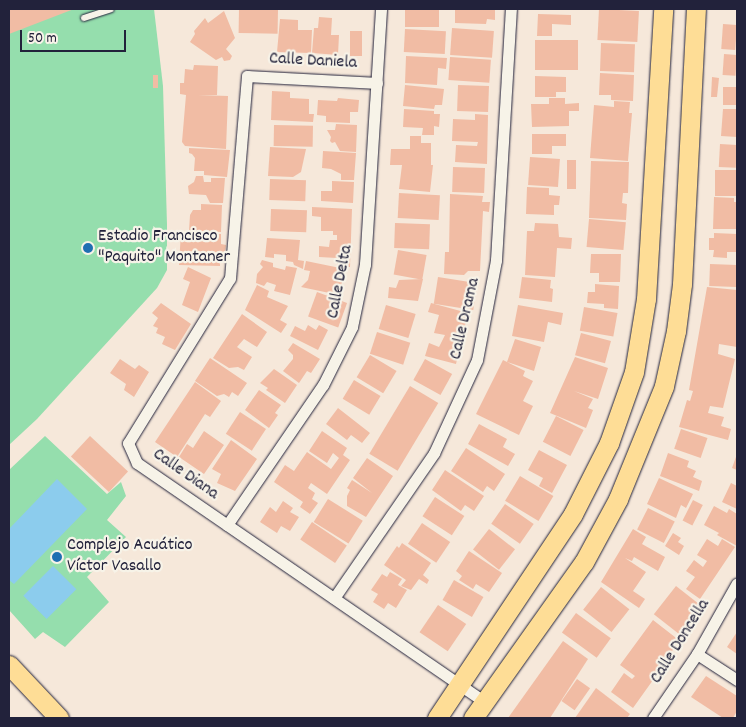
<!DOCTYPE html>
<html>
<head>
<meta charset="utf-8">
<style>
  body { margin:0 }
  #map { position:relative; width:746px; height:727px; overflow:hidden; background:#f6e8da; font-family:Dekko,sans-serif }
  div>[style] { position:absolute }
  .green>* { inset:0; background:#95dead }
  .water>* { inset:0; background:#8ccced; transform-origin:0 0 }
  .building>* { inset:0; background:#f1bca4; transform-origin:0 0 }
  .roads { filter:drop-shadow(0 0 1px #22223b) drop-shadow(0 0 1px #22223b) }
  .lane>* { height:5.5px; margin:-2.75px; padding:0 2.75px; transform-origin:2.75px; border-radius:2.75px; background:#f7f3e8 }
  .street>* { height:11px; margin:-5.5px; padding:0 5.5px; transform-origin:5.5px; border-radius:5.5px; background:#f7f3e8 }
  .primary>* { height:19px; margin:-9.5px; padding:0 9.5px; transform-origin:9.5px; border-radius:9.5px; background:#fedd96 }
  .dots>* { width:14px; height:14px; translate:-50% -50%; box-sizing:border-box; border:2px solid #f7f3e8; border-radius:50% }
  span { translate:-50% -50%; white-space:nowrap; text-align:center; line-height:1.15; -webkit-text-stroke:4.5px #f7f3e8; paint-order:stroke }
  .street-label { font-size:18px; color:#22223b }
  .poi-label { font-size:18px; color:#22223b }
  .left { translate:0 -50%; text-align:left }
  .frame { position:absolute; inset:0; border:10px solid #22223b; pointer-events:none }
  .scale { position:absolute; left:20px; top:30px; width:106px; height:22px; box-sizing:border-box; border:2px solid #22223b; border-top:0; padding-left:6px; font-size:15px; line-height:18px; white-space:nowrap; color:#22223b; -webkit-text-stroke:4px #f7f3e8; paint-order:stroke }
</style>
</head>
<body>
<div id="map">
  <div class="green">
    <i style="clip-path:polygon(9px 9px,154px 9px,163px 86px,167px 225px,167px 270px,157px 288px,37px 419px,9px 445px)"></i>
    <i style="clip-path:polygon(45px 436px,107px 494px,121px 482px,126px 496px,107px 520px,126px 537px,87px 577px,109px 602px,65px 647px,43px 632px,35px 639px,9px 610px,9px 470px)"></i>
  </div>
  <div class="water">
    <i style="clip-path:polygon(57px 479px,87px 509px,14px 584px,9px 580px,9px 529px)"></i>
    <i style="left:53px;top:566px;width:33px;height:42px;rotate:45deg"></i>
  </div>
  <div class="building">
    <i style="clip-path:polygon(9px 9px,74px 9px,9px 34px)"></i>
    <i style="left:239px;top:9px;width:39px;height:24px;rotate:1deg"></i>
    <i style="left:405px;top:9px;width:34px;height:18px"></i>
    <i style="clip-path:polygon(455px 9px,495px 9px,495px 20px,487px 19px,486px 24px,455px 23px)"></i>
    <i style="left:599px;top:9px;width:40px;height:31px;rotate:3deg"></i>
    <i style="clip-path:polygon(224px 11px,235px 38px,226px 49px,232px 56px,230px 60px,224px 61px,222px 57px,216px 60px,190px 42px,195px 34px,194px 31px,205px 18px,208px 23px)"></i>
    <i style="clip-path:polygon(538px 14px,571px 15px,571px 25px,552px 24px,552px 36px,537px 36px)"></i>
    <i style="clip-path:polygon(319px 17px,332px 18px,331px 35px,339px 35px,338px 55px,312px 53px,314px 28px,318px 28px)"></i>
    <i style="clip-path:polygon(280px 19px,298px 20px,298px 30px,312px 30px,311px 53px,277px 52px)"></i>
    <i style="left:723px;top:24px;width:14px;height:25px;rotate:4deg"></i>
    <i style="left:452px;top:28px;width:42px;height:27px;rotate:4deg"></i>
    <i style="left:405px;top:29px;width:41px;height:23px;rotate:3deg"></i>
    <i style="left:350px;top:31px;width:12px;height:25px"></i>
    <i style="left:535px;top:40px;width:43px;height:30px"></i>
    <i style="left:601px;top:43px;width:34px;height:28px;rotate:2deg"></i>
    <i style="left:724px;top:54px;width:13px;height:21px;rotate:4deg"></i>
    <i style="clip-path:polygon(406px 56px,447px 58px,446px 69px,438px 68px,437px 85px,405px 83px)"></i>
    <i style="left:450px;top:57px;width:41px;height:23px;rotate:4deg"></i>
    <i style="clip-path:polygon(194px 65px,218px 66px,217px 95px,198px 95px,228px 96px,226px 149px,185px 146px,182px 142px,186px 95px,180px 94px,180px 83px,184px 83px,185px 69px,193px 70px)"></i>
    <i style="clip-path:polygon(600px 73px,634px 75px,633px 101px,611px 100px,611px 95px,599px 95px)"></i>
    <i style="left:153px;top:75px;width:5px;height:13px"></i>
    <i style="clip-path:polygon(535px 76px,566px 77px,566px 92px,556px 92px,556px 97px,535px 97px)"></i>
    <i style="clip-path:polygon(712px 77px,719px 78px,717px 97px,711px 97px)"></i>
    <i style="clip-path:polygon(405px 85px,444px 89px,442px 105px,435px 105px,434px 109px,403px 106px)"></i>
    <i style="left:458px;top:85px;width:31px;height:26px;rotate:2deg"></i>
    <i style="left:723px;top:87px;width:14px;height:18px"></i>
    <i style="clip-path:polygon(272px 91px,290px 92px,290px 98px,309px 99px,309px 114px,314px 114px,313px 122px,271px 120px)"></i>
    <i style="clip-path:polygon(338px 98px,359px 100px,358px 112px,350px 112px,350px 123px,326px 122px,326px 116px,317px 115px,318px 100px,337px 101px)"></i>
    <i style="clip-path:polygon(549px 98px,565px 98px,565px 104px,579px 103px,579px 111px,569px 111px,569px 126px,532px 127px,531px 104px,549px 104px)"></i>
    <i style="clip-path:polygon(614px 101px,630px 102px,629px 113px,632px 113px,628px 161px,590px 158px,594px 105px,614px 107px)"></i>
    <i style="clip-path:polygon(404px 109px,434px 111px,434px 114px,440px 114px,439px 127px,434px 126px,434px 135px,422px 135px,423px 128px,403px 127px)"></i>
    <i style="clip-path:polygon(723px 109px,737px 109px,737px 137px,721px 136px)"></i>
    <i style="clip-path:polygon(475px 114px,488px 115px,487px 164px,455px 162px,456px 145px,477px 146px,478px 142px,452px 141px,453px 119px,475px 120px)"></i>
    <i style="clip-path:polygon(336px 124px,357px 125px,356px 152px,340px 151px,335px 142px,332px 143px,330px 141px,331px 137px,327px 130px,335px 130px)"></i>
    <i style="left:274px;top:125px;width:39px;height:21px;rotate:1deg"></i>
    <i style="clip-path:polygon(532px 134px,566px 134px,566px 146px,552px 146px,552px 154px,532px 154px)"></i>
    <i style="clip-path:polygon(410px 136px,421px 136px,421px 143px,431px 143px,431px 165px,433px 165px,430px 192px,399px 189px,402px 165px,390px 165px,391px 149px,410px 149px)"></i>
    <i style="left:720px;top:144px;width:17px;height:23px;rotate:3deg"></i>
    <i style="clip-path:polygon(270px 147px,306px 149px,301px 172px,293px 177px,268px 176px)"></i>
    <i style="clip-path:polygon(189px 148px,230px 150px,227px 177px,204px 175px,204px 171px,194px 171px,195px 158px,192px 154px,189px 153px)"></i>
    <i style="clip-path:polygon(323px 151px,356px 153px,354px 180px,341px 180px,341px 174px,331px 169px,322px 168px)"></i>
    <i style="left:530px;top:157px;width:30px;height:28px;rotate:4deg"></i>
    <i style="left:567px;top:160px;width:9px;height:29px"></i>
    <i style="clip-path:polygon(591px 161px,629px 162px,628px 193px,623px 193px,622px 203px,627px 204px,626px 220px,589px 218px)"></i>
    <i style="left:453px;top:167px;width:32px;height:25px;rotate:2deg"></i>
    <i style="left:715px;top:170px;width:22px;height:26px"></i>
    <i style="clip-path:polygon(196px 176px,203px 176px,204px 182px,211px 182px,211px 178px,225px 178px,223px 203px,210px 203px,206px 195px,189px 194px,188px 186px,194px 182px)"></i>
    <i style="left:270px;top:179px;width:36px;height:21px;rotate:2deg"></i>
    <i style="clip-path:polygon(332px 181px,354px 182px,353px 203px,321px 201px,321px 191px,332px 191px)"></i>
    <i style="clip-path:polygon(527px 187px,549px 188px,549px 195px,560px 196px,559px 205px,554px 205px,554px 215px,526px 214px)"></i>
    <i style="left:399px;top:193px;width:41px;height:25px;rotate:3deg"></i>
    <i style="clip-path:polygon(450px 194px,483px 196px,482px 202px,490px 202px,489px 212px,483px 211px,480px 271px,468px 271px,464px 275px,444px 274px,445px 252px,449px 252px)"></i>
    <i style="clip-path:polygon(714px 197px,734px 198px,734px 202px,737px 202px,737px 229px,713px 229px)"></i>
    <i style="clip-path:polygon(201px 204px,222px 205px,221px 232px,189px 231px,190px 215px,193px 210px,201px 210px)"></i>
    <i style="clip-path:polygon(312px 207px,352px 209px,350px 267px,337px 267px,337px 258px,319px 257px,319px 246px,329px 247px,330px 240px,337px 240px,337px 235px,333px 235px,333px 231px,321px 231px,321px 217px,312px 216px)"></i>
    <i style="left:271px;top:209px;width:36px;height:22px;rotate:2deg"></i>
    <i style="left:589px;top:219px;width:37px;height:28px;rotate:5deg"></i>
    <i style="left:395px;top:223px;width:35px;height:25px;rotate:2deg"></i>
    <i style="clip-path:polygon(535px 223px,558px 224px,559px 237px,572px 238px,571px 249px,557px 248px,555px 277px,525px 275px,527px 231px,534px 231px)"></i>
    <i style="clip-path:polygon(181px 232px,221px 234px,221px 244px,226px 245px,225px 252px,220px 252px,220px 266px,179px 265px)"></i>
    <i style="clip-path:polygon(714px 233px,737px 234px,737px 252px,727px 252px,727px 258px,713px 257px,714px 250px,709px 250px,709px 238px,714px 238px)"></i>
    <i style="clip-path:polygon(267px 238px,300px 240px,298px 260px,304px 261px,303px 269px,294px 265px,293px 262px,286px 261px,286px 255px,274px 254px,274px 258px,265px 257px)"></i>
    <i style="left:398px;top:250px;width:29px;height:25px;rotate:10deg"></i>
    <i style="clip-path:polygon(591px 254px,621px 254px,620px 282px,599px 282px,599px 273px,590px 273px)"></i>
    <i style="clip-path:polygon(262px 260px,273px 263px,273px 267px,285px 270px,286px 266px,297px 268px,290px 295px,274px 291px,276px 285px,267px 282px,264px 286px,256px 283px,257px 274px,263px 267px,260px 264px)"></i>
    <i style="clip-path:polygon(306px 261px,345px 269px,339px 295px,301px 287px,308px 280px,310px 271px,304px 270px)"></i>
    <i style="left:710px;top:264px;width:27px;height:22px;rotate:2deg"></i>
    <i style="clip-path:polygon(188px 267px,211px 278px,198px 312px,182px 305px,190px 282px,183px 279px)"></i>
    <i style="left:438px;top:277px;width:40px;height:27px;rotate:9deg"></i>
    <i style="clip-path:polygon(522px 277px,551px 280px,550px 288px,553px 289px,552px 302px,519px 298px)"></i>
    <i style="clip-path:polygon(423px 279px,418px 301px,388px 298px,389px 287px,396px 288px,399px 280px)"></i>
    <i style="clip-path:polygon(595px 284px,619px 286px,618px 309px,604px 308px,604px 304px,587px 303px,588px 292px,595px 292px)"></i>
    <i style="clip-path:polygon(257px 285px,269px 291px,267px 297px,288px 306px,280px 320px,287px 324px,281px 333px,245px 310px)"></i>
    <i style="clip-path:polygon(707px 287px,737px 290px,737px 347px,719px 344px,718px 354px,735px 359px,723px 408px,710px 406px,708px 413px,724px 417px,721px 426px,731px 429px,728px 440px,679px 427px,687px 400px,690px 401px,693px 391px,689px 390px)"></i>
    <i style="left:317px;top:292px;width:32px;height:26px;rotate:20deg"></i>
    <i style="clip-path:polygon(161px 303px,191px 324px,175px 350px,162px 344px,165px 337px,156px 333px,158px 328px,153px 326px,158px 318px,152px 313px)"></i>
    <i style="clip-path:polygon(431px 303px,468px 313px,456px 364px,425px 356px,429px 343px,439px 347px,445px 335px,434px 333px,439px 315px,428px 312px)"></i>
    <i style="left:386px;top:305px;width:31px;height:25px;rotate:17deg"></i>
    <i style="clip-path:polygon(518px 305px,563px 313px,561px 325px,548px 322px,544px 342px,512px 336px)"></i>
    <i style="left:584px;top:307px;width:34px;height:24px;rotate:10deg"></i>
    <i style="clip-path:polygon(242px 314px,267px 332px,257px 347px,244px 339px,237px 347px,252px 357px,244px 370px,238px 367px,229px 368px,213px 358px)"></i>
    <i style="clip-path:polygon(308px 325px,316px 330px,319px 325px,328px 330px,318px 350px,290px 336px,295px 326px,305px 331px)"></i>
    <i style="left:377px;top:332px;width:35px;height:23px;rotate:18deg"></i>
    <i style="left:581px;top:333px;width:31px;height:23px;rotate:15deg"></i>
    <i style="clip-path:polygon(515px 339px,541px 347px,534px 371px,507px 362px,525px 371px,523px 376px,533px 381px,523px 401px,533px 406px,519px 435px,476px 414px,503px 360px,507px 362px)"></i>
    <i style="clip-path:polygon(293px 343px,320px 359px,311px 373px,307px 371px,299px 383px,283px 371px,293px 359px,293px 355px,288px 350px)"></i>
    <i style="left:370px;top:355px;width:31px;height:26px;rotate:31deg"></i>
    <i style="clip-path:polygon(575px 357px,608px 368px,598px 399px,574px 391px,593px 399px,588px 408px,593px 410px,586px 428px,550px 413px)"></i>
    <i style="clip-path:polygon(210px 358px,247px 383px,238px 396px,232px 392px,229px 397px,224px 394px,217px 396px,195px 381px)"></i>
    <i style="clip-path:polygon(120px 359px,135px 369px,139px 365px,149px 372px,134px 397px,124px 390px,126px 384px,110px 373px)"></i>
    <i style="left:425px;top:359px;width:31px;height:24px;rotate:29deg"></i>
    <i style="clip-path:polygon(274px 369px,297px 385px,285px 403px,266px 390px,268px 388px,260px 383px)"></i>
    <i style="left:354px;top:380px;width:31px;height:22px;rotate:31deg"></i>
    <i style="clip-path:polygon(195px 382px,221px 401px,210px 417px,205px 414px,177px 457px,155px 442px)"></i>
    <i style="left:410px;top:386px;width:33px;height:79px;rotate:31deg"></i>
    <i style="clip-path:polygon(259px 390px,281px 405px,275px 413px,278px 415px,269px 428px,245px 410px)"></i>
    <i style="clip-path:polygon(338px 408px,370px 433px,362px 443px,351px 435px,347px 440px,326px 424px)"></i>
    <i style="left:240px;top:412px;width:31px;height:26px;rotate:33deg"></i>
    <i style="left:556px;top:416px;width:31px;height:29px;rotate:27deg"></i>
    <i style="clip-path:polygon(479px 424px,507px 439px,503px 447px,515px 454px,508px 466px,468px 444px)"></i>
    <i style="left:681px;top:429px;width:28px;height:21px;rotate:19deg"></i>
    <i style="clip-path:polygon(204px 431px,224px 445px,204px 474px,179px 457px,187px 444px,193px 448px)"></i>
    <i style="clip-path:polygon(322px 431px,347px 448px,343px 455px,350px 460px,327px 494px,311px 483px,308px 488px,315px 493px,312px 499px,318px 503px,310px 514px,300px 507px,303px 502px,274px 482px,285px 465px,294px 471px,307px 452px,331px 469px,339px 458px,333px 453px,327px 463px,309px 451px)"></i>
    <i style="left:90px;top:436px;width:52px;height:28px;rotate:43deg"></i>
    <i style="clip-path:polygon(231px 440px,257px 459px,235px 491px,217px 483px,221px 474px,212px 469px)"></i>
    <i style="clip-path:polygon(466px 448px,505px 474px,494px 491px,487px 486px,483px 492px,451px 471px)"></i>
    <i style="clip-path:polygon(539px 450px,567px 465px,552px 493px,539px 486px,543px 478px,528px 470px)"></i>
    <i style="clip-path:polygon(668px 453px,689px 461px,687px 467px,696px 471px,693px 477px,702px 481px,699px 491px,660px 476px)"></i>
    <i style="clip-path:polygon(737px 454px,737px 470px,732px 468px)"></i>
    <i style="clip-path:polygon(367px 458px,393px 476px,366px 517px,347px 506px,347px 496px,350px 490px,347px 488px,352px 480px,372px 493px,353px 478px)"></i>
    <i style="clip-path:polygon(445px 470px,484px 496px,474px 511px,465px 505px,461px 511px,432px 490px)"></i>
    <i style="left:520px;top:476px;width:39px;height:29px;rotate:31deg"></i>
    <i style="clip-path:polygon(659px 478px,693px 494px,686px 508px,681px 505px,676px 518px,647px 504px)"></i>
    <i style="clip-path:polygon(731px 483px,737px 486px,737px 509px,722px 502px)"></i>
    <i style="left:435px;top:497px;width:35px;height:23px;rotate:33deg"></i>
    <i style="left:328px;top:499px;width:41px;height:27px;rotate:32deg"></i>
    <i style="left:693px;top:500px;width:11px;height:23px;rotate:27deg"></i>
    <i style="clip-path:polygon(283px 501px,293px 508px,290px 512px,299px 517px,290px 531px,281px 526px,277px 533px,260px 522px,270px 507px,276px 512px)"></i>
    <i style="left:505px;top:504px;width:35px;height:24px;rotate:35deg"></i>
    <i style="clip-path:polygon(714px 506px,727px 513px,729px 509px,737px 514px,737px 546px,717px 535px,719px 533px,704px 525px)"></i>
    <i style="left:648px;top:508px;width:30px;height:24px;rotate:27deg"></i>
    <i style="left:312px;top:522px;width:42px;height:21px;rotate:34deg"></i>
    <i style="left:422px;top:523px;width:34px;height:25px;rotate:34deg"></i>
    <i style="left:489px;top:529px;width:33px;height:26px;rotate:38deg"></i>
    <i style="clip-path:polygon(633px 529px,646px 537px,642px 544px,665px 557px,658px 571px,634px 557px,632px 561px,625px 558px,646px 572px,633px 591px,645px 599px,639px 608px,601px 582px)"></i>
    <i style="clip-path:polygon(673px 533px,681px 538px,678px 542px,684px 546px,679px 555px,665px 546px)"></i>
    <i style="clip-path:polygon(707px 539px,718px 546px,722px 539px,735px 547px,700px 599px,686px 589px,695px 577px,686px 571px,694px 560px,703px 567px,707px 561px,697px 555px)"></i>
    <i style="clip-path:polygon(402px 543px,431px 563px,423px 575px,429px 580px,427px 584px,419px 579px,411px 590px,401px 586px,406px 580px,384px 565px,397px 546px,399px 548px)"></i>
    <i style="clip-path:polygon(469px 551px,502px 573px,489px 592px,476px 584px,473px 589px,459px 580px,462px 576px,456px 571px)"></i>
    <i style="clip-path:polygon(390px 572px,402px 579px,398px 585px,407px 590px,396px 608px,388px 603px,384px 609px,373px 602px,378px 594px,371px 590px,382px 574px,387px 577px)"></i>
    <i style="left:454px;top:580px;width:34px;height:23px;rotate:30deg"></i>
    <i style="left:676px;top:586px;width:34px;height:36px;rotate:38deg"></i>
    <i style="left:601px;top:587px;width:36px;height:29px;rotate:38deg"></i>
    <i style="left:438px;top:605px;width:34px;height:33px;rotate:34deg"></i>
    <i style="left:576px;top:613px;width:43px;height:24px;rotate:36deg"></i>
    <i style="clip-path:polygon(653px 620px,680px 641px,665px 660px,660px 657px,657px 662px,663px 666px,633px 708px,611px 692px,624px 673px,632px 679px,635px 676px,620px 665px)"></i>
    <i style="clip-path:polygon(737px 632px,737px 654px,727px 647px)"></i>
    <i style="clip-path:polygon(563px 641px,588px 659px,550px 718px,508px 718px)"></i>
    <i style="clip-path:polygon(706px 676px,737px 696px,737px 711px,733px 718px,723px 718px,691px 697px)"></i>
    <i style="left:577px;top:679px;width:16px;height:27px;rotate:35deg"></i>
    <i style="clip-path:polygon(596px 688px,630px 714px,627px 718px,575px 718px)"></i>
  </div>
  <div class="roads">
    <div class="lane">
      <i style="left:84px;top:18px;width:28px;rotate:-18deg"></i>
    </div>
    <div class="street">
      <i style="left:377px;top:83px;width:130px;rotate:-176.9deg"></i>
      <i style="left:247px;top:76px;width:203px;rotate:94.8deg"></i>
      <i style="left:230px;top:278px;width:194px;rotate:121.7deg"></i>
      <i style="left:128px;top:443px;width:22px;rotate:66deg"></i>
      <i style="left:137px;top:463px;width:422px;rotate:34.5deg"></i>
      <i style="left:227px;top:525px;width:170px;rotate:-55.6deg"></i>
      <i style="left:323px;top:385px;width:65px;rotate:-63.4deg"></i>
      <i style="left:352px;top:327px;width:64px;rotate:-78.3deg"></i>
      <i style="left:365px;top:264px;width:256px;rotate:-86.4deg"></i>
      <i style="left:334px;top:598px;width:176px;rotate:-55.4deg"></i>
      <i style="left:434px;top:453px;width:102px;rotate:-65.2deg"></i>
      <i style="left:477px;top:360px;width:102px;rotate:-79.2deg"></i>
      <i style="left:496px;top:260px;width:251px;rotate:-86.6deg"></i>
      <i style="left:697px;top:654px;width:48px;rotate:33deg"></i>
      <i style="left:653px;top:718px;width:78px;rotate:-55.5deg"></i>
      <i style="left:697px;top:654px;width:81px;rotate:-60.6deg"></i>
    </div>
    <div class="primary">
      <i style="left:9px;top:665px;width:73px;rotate:46.7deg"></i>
      <i style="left:437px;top:718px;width:245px;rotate:-56.3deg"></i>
      <i style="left:573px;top:514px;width:80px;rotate:-63.1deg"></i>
      <i style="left:609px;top:443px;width:75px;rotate:-70.6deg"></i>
      <i style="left:634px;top:372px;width:74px;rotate:-80.7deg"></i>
      <i style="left:646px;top:299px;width:290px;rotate:-86.6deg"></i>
      <i style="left:473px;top:718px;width:191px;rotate:-54.6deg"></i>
      <i style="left:584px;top:562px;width:72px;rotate:-61.6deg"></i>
      <i style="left:618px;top:499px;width:122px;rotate:-67.8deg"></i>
      <i style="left:664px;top:386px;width:56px;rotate:-77.7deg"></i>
      <i style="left:676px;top:331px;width:47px;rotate:-82.7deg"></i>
      <i style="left:682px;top:284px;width:275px;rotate:-87.1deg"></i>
    </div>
  </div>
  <div class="dots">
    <i style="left:88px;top:248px;background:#1f6fb2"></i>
    <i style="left:57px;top:557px;background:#1f6fb2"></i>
  </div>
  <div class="street-label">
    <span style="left:313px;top:62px;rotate:3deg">Calle Daniela</span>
    <span style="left:341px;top:282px;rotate:-79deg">Calle Delta</span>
    <span style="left:466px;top:319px;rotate:-77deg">Calle Drama</span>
    <span style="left:185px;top:475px;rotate:35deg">Calle Diana</span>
    <span style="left:681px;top:642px;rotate:-58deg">Calle Doncella</span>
  </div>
  <div class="poi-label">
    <span class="left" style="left:98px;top:248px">Estadio Francisco<br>"Paquito" Montaner</span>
    <span class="left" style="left:67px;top:557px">Complejo Acuático<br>Víctor Vasallo</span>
  </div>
  <div class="frame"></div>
  <div class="scale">50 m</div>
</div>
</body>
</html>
